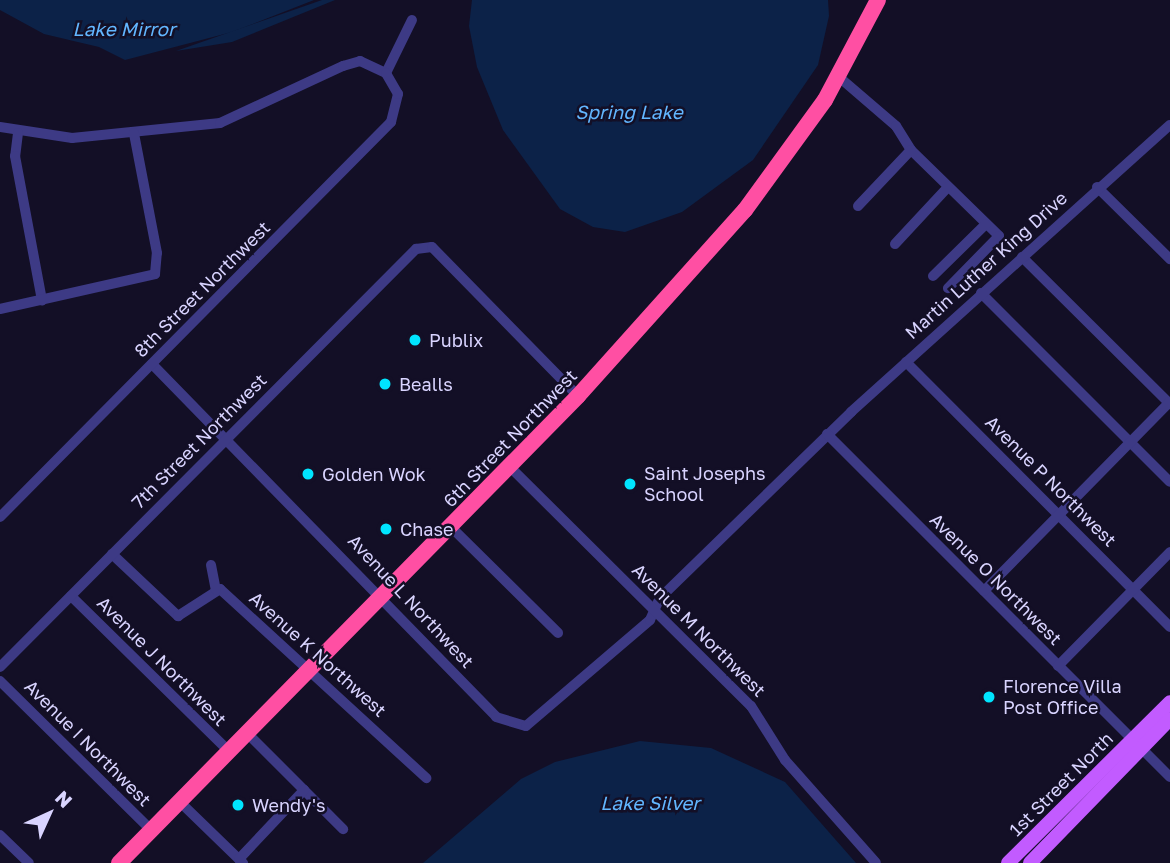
<!DOCTYPE html>
<html>
<head>
<meta charset="utf-8">
<style>
  body { margin:0 }
  #map { position:relative; width:1170px; height:863px; overflow:hidden; background:#130f26; font-family:"Golos Text",sans-serif }
  div>[style] { position:absolute }
  .water>* { inset:0; background:#0c2248 }
  .minor>* { height:10px; margin:-5px; padding:0 5px; transform-origin:5px; border-radius:5px; background:#3d3a85 }
  .major>* { height:14px; margin:-7px; padding:0 7px; transform-origin:7px; border-radius:7px; background:#c25bff }
  .highway>* { height:16px; margin:-8px; padding:0 8px; transform-origin:8px; border-radius:8px; background:#ff4fa3 }
  .dots>* { width:19px; height:19px; translate:-50% -50%; box-sizing:border-box; border:4px solid #130f26; border-radius:50% }
  span { translate:-50% -50%; white-space:nowrap; text-align:center; line-height:1.15; -webkit-text-stroke:5px #130f26; paint-order:stroke }
  .street-label { font-size:18px; color:#d9d4ff }
  .poi-label { font-size:18px; color:#d9d4ff }
  .left { translate:0 -50%; text-align:left }
  .water-label { font-size:19px; color:#62b6ff; font-style:italic }
  .north { position:absolute; left:14px; top:779px; width:70px; height:70px; -webkit-text-stroke:5px #130f26; paint-order:stroke; rotate:45deg; font-size:19px; font-weight:700; line-height:28px; text-align:center; color:#d9d4ff }
  .north::after { content:''; display:block; margin:auto; width:24px; height:32px; background:#d9d4ff; clip-path:polygon(50% 0,100% 100%,50% 72%,0 100%) }
</style>
</head>
<body>
<div id="map">
  <div class="water">
    <i style="clip-path:polygon(0 0,314px 0,232px 32px,125px 60px,99px 47px,44px 34px,0 10px)"></i>
    <i style="clip-path:polygon(322px 0,335px 0,232px 42px,176px 51px)"></i>
    <i style="clip-path:polygon(472px 0,828px 0,829px 16px,818px 65px,753px 160px,682px 212px,625px 232px,593px 227px,560px 209px,503px 130px,477px 67px,469px 26px)"></i>
    <i style="clip-path:polygon(640px 741px,711px 748px,785px 782px,856px 863px,423px 863px,521px 779px,555px 762px)"></i>
  </div>
  <div class="minor">
    <i style="left:386px;top:73px;width:59px;rotate:-63.9deg"></i>
    <i style="left:839px;top:77px;width:75px;rotate:40.7deg"></i>
    <i style="left:896px;top:126px;width:28px;rotate:58deg"></i>
    <i style="left:911px;top:150px;width:123px;rotate:44.3deg"></i>
    <i style="left:999px;top:236px;width:73px;rotate:134.4deg"></i>
    <i style="left:0;top:127px;width:73px;rotate:8.7deg"></i>
    <i style="left:72px;top:138px;width:149px;rotate:-5.8deg"></i>
    <i style="left:220px;top:123px;width:136px;rotate:-24.9deg"></i>
    <i style="left:343px;top:66px;width:18px;rotate:-16deg"></i>
    <i style="left:360px;top:61px;width:29px;rotate:25deg"></i>
    <i style="left:18px;top:133px;width:23px;rotate:97deg"></i>
    <i style="left:15px;top:156px;width:147px;rotate:79.4deg"></i>
    <i style="left:1097px;top:187px;width:103px;rotate:44.6deg"></i>
    <i style="left:858px;top:206px;width:77px;rotate:-46.6deg"></i>
    <i style="left:895px;top:244px;width:78px;rotate:-47.1deg"></i>
    <i style="left:1022px;top:257px;width:209px;rotate:44.8deg"></i>
    <i style="left:933px;top:276px;width:74px;rotate:-44.5deg"></i>
    <i style="left:981px;top:293px;width:267px;rotate:45deg"></i>
    <i style="left:0;top:309px;width:159px;rotate:-12.7deg"></i>
    <i style="left:155px;top:274px;width:21px;rotate:-85deg"></i>
    <i style="left:157px;top:253px;width:122px;rotate:-100.9deg"></i>
    <i style="left:906px;top:362px;width:374px;rotate:45.1deg"></i>
    <i style="left:152px;top:364px;width:493px;rotate:45.7deg"></i>
    <i style="left:496px;top:717px;width:31px;rotate:17deg"></i>
    <i style="left:526px;top:726px;width:163px;rotate:-40.5deg"></i>
    <i style="left:650px;top:620px;width:24px;rotate:-66deg"></i>
    <i style="left:660px;top:598px;width:267px;rotate:-44.2deg"></i>
    <i style="left:851px;top:412px;width:429px;rotate:-42deg"></i>
    <i style="left:827px;top:434px;width:485px;rotate:45deg"></i>
    <i style="left:509px;top:466px;width:341px;rotate:44.8deg"></i>
    <i style="left:751px;top:706px;width:64px;rotate:57.8deg"></i>
    <i style="left:785px;top:760px;width:137px;rotate:48.5deg"></i>
    <i style="left:0;top:517px;width:556px;rotate:-45.29deg"></i>
    <i style="left:391px;top:122px;width:29px;rotate:-76deg"></i>
    <i style="left:398px;top:94px;width:24px;rotate:-120deg"></i>
    <i style="left:450px;top:526px;width:152px;rotate:44.7deg"></i>
    <i style="left:112px;top:554px;width:91px;rotate:43.2deg"></i>
    <i style="left:178px;top:616px;width:50px;rotate:-32.7deg"></i>
    <i style="left:220px;top:589px;width:280px;rotate:42.5deg"></i>
    <i style="left:211px;top:565px;width:25px;rotate:79deg"></i>
    <i style="left:984px;top:591px;width:265px;rotate:-45.5deg"></i>
    <i style="left:71px;top:596px;width:221px;rotate:44.5deg"></i>
    <i style="left:1058px;top:666px;width:160px;rotate:-45.5deg"></i>
    <i style="left:0;top:667px;width:590px;rotate:-45.14deg"></i>
    <i style="left:416px;top:249px;width:16px;rotate:-7deg"></i>
    <i style="left:432px;top:247px;width:209px;rotate:45.6deg"></i>
    <i style="left:0;top:681px;width:212px;rotate:44.6deg"></i>
    <i style="left:247px;top:733px;width:136px;rotate:45deg"></i>
    <i style="left:180px;top:802px;width:88px;rotate:44.1deg"></i>
    <i style="left:0;top:835px;width:40px;rotate:44deg"></i>
    <i style="left:239px;top:859px;width:95px;rotate:-46.7deg"></i>
  </div>
  <div class="major">
    <i style="left:1008px;top:863px;width:228px;rotate:-44.8deg"></i>
    <i style="left:1030px;top:863px;width:201px;rotate:-45.8deg"></i>
  </div>
  <div class="highway">
    <i style="left:119px;top:863px;width:655px;rotate:-45.49deg"></i>
    <i style="left:578px;top:396px;width:250px;rotate:-48.1deg"></i>
    <i style="left:745px;top:210px;width:136px;rotate:-54deg"></i>
    <i style="left:825px;top:100px;width:113px;rotate:-62.1deg"></i>
  </div>
  <div class="dots">
    <i style="left:415px;top:340px;background:#00e5ff"></i>
    <i style="left:385px;top:384px;background:#00e5ff"></i>
    <i style="left:308px;top:474px;background:#00e5ff"></i>
    <i style="left:630px;top:484px;background:#00e5ff"></i>
    <i style="left:386px;top:529px;background:#00e5ff"></i>
    <i style="left:989px;top:697px;background:#00e5ff"></i>
    <i style="left:238px;top:805px;background:#00e5ff"></i>
  </div>
  <div class="street-label">
    <span style="left:986px;top:265px;rotate:-42deg">Martin Luther King Drive</span>
    <span style="left:202px;top:289px;rotate:-45deg">8th Street Northwest</span>
    <span style="left:510px;top:438px;rotate:-46deg">6th Street Northwest</span>
    <span style="left:199px;top:441px;rotate:-45deg">7th Street Northwest</span>
    <span style="left:1051px;top:481px;rotate:45deg">Avenue P Northwest</span>
    <span style="left:996px;top:579px;rotate:45deg">Avenue O Northwest</span>
    <span style="left:411px;top:601px;rotate:47deg">Avenue L Northwest</span>
    <span style="left:699px;top:630px;rotate:45deg">Avenue M Northwest</span>
    <span style="left:318px;top:654px;rotate:42deg">Avenue K Northwest</span>
    <span style="left:162px;top:661px;rotate:45deg">Avenue J Northwest</span>
    <span style="left:88px;top:743px;rotate:45deg">Avenue I Northwest</span>
    <span style="left:1061px;top:784px;rotate:-45deg">1st Street North</span>
  </div>
  <div class="poi-label">
    <span class="left" style="left:429px;top:340px">Publix</span>
    <span class="left" style="left:399px;top:384px">Bealls</span>
    <span class="left" style="left:322px;top:474px">Golden Wok</span>
    <span class="left" style="left:644px;top:484px">Saint Josephs<br>School</span>
    <span class="left" style="left:400px;top:529px">Chase</span>
    <span class="left" style="left:1003px;top:697px">Florence Villa<br>Post Office</span>
    <span class="left" style="left:252px;top:805px">Wendy's</span>
  </div>
  <div class="water-label">
    <span style="left:124px;top:29px">Lake Mirror</span>
    <span style="left:629px;top:112px">Spring Lake</span>
    <span style="left:650px;top:803px">Lake Silver</span>
  </div>
  <div class="north">N</div>
</div>
</body>
</html>
